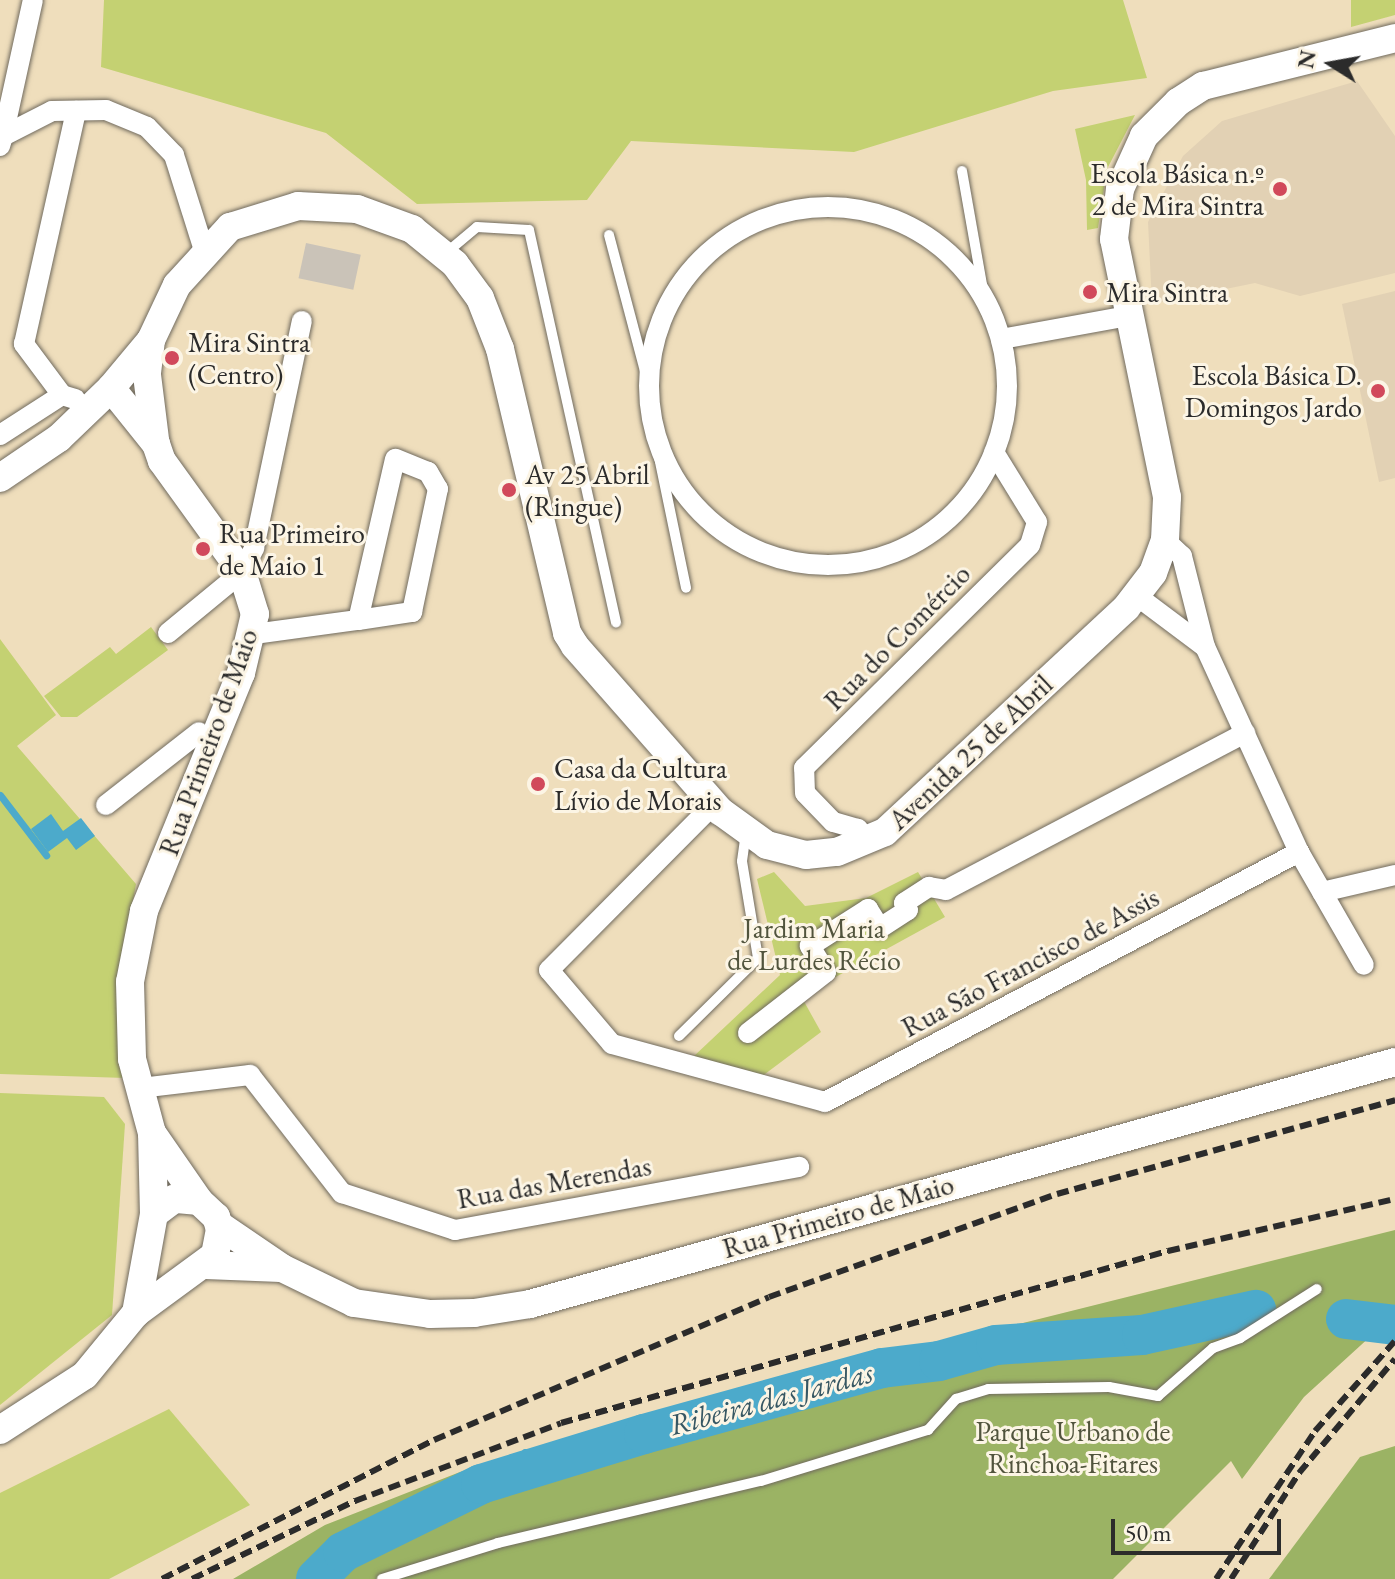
<!DOCTYPE html>
<html>
<head>
<meta charset="utf-8">
<style>
  body { margin:0 }
  #map { position:relative; width:1395px; height:1579px; overflow:hidden; background:#efdebc; font-family:"EB Garamond",serif }
  div>[style] { position:absolute }
  .built>* { inset:0; background:#e2d1b4 }
  .industrial>* { inset:0; background:#cac3b8; transform-origin:0 0 }
  .green>* { inset:0; background:#c4d172 }
  .forest>* { inset:0; background:#9bb364 }
  .water>* { inset:0; background:#4caacb }
  .stream>* { height:7px; margin:-3.5px; padding:0 3.5px; transform-origin:3.5px; border-radius:3.5px; background:#4caacb }
  .river>* { height:40px; margin:-20px; padding:0 20px; transform-origin:20px; border-radius:20px; background:#4caacb }
  .roads { filter:drop-shadow(0 0 2px #706a5e) drop-shadow(0 0 2px #706a5e) }
  .lane>* { height:10px; margin:-5px; padding:0 5px; transform-origin:5px; border-radius:5px; background:#fff }
  .street>* { height:20px; margin:-10px; padding:0 10px; transform-origin:10px; border-radius:10px; background:#fff }
  .street>.ring { margin:-10px; padding:0; box-sizing:content-box; background:none; border:20px solid #fff; border-radius:50% }
  .secondary>* { height:28px; margin:-14px; padding:0 14px; transform-origin:14px; border-radius:14px; background:#fff }
  .rail>* { height:6px; margin-top:-3px; transform-origin:0; background:repeating-linear-gradient(90deg,#2b2b2b 0 12px,transparent 0 18px) }
  .dots>* { width:22px; height:22px; translate:-50% -50%; box-sizing:border-box; border:4px solid #fcf5e5; border-radius:50% }
  span { translate:-50% -50%; white-space:nowrap; text-align:center; line-height:1.15; -webkit-text-stroke:6px #fcf5e5; paint-order:stroke }
  .poi-label { font-size:28px; color:#2b2b2b }
  .right { translate:-100% -50%; text-align:right }
  .left { translate:0 -50%; text-align:left }
  .street-label { font-size:28px; color:#2b2b2b }
  .park-label { font-size:28px; color:#51543d }
  .water-label { font-size:30px; color:#375763; font-style:italic }
  .north { position:absolute; left:1291px; top:24px; width:80px; height:80px; -webkit-text-stroke:6px #fcf5e5; paint-order:stroke; rotate:281deg; font-size:22px; font-weight:700; line-height:32px; text-align:center; color:#2b2b2b }
  .north::after { content:''; display:block; margin:auto; width:28px; height:36px; background:#2b2b2b; clip-path:polygon(50% 0,100% 100%,50% 72%,0 100%) }
  .scale { position:absolute; left:1111px; top:1519px; width:170px; height:36px; box-sizing:border-box; border:4px solid #2b2b2b; border-top:0; padding-left:10px; font-size:24px; line-height:28px; white-space:nowrap; color:#2b2b2b; -webkit-text-stroke:6px #fcf5e5; paint-order:stroke }
</style>
</head>
<body>
<div id="map">
  <div class="built">
    <i style="clip-path:polygon(1357px 81px,1395px 136px,1395px 273px,1300px 296px,1255px 283px,1152px 304px,1148px 222px,1183px 156px,1222px 121px)"></i>
    <i style="clip-path:polygon(1395px 291px,1395px 478px,1379px 482px,1342px 304px)"></i>
  </div>
  <div class="industrial">
    <i style="left:306px;top:243px;width:56px;height:36px;rotate:12deg"></i>
  </div>
  <div class="green">
    <i style="clip-path:polygon(104px 0,1123px 0,1147px 78px,1053px 91px,854px 152px,631px 141px,587px 200px,417px 204px,326px 133px,101px 67px)"></i>
    <i style="clip-path:polygon(1351px 0,1395px 0,1395px 15px,1351px 27px)"></i>
    <i style="clip-path:polygon(1135px 115px,1107px 169px,1098px 228px,1087px 230px,1086px 180px,1075px 129px)"></i>
    <i style="clip-path:polygon(151px 627px,168px 650px,77px 717px,61px 717px,44px 696px,110px 647px,116px 654px)"></i>
    <i style="clip-path:polygon(0 639px,56px 715px,17px 746px,136px 884px,117px 990px,117px 1034px,126px 1078px,0 1074px)"></i>
    <i style="clip-path:polygon(774px 872px,805px 906px,866px 898px,918px 872px,945px 917px,801px 996px,821px 1032px,761px 1077px,693px 1057px,780px 975px,757px 879px)"></i>
    <i style="clip-path:polygon(0 1093px,104px 1097px,125px 1124px,112px 1315px,0 1405px)"></i>
    <i style="clip-path:polygon(169px 1409px,250px 1505px,109px 1579px,0 1579px,0 1493px)"></i>
  </div>
  <div class="forest">
    <i style="clip-path:polygon(1395px 1230px,1395px 1314px,1304px 1397px,1242px 1479px,1231px 1461px,1113px 1579px,233px 1579px,325px 1525px,460px 1472px,628px 1422px)"></i>
    <i style="clip-path:polygon(1395px 1446px,1395px 1579px,1269px 1579px,1360px 1457px)"></i>
  </div>
  <div class="water">
    <i style="clip-path:polygon(51px 814px,63px 831px,81px 818px,95px 836px,76px 850px,67px 838px,48px 852px,31px 829px)"></i>
  </div>
  <div class="stream">
    <i style="left:0;top:795px;width:76px;rotate:52.5deg"></i>
    <i style="left:525px;top:1452px;width:16px;rotate:75deg"></i>
  </div>
  <div class="river">
    <i style="left:1346px;top:1319px;width:49px;rotate:7deg"></i>
    <i style="left:316px;top:1579px;width:38px;rotate:-45deg"></i>
    <i style="left:343px;top:1552px;width:154px;rotate:-26.2deg"></i>
    <i style="left:481px;top:1484px;width:170px;rotate:-17.1deg"></i>
    <i style="left:644px;top:1434px;width:247px;rotate:-15.5deg"></i>
    <i style="left:882px;top:1368px;width:57px;rotate:-7deg"></i>
    <i style="left:939px;top:1361px;width:59px;rotate:-15.7deg"></i>
    <i style="left:996px;top:1345px;width:146px;rotate:-3.9deg"></i>
    <i style="left:1142px;top:1335px;width:117px;rotate:-12.4deg"></i>
  </div>
  <div class="roads">
    <div class="lane">
      <i style="left:962px;top:171px;width:127px;rotate:80deg"></i>
      <i style="left:609px;top:235px;width:153px;rotate:75.2deg"></i>
      <i style="left:446px;top:253px;width:40px;rotate:-40deg"></i>
      <i style="left:477px;top:227px;width:52px;rotate:3.3deg"></i>
      <i style="left:529px;top:230px;width:402px;rotate:77.5deg"></i>
      <i style="left:654px;top:433px;width:158px;rotate:78.3deg"></i>
      <i style="left:679px;top:1036px;width:111px;rotate:-44.6deg"></i>
      <i style="left:758px;top:958px;width:98px;rotate:-99.4deg"></i>
      <i style="left:742px;top:861px;width:28px;rotate:-82deg"></i>
      <i style="left:382px;top:1579px;width:121px;rotate:-17.2deg"></i>
      <i style="left:498px;top:1543px;width:270px;rotate:-13.3deg"></i>
      <i style="left:761px;top:1481px;width:175px;rotate:-17deg"></i>
      <i style="left:928px;top:1430px;width:42px;rotate:-47.9deg"></i>
      <i style="left:956px;top:1399px;width:34px;rotate:-17deg"></i>
      <i style="left:988px;top:1389px;width:121px;rotate:-0.9deg"></i>
      <i style="left:1109px;top:1387px;width:50px;rotate:10.4deg"></i>
      <i style="left:1158px;top:1396px;width:73px;rotate:-41.1deg"></i>
      <i style="left:1213px;top:1348px;width:29px;rotate:-20deg"></i>
      <i style="left:1240px;top:1338px;width:91px;rotate:-32.5deg"></i>
    </div>
    <div class="street">
      <i style="left:3px;top:136px;width:139px;rotate:-77.6deg"></i>
      <i style="left:0;top:146px;width:10px;rotate:-73deg"></i>
      <i style="left:3px;top:136px;width:55px;rotate:-27deg"></i>
      <i style="left:52px;top:111px;width:54px;rotate:-1.1deg"></i>
      <i style="left:106px;top:110px;width:44px;rotate:22.5deg"></i>
      <i style="left:147px;top:127px;width:39px;rotate:46deg"></i>
      <i style="left:174px;top:155px;width:100px;rotate:72.5deg"></i>
      <i class="ring" style="left:649px;top:207px;width:338px;height:338px"></i>
      <i style="left:1001px;top:339px;width:128px;rotate:-10.3deg"></i>
      <i style="left:62px;top:395px;width:64px;rotate:-126.7deg"></i>
      <i style="left:24px;top:344px;width:239px;rotate:-77.4deg"></i>
      <i style="left:0;top:435px;width:74px;rotate:-32.8deg"></i>
      <i style="left:62px;top:395px;width:14px;rotate:17deg"></i>
      <i style="left:1137px;top:596px;width:85px;rotate:36.9deg"></i>
      <i style="left:168px;top:633px;width:96px;rotate:-39.5deg"></i>
      <i style="left:242px;top:572px;width:27px;rotate:-63deg"></i>
      <i style="left:254px;top:548px;width:232px;rotate:-78.1deg"></i>
      <i style="left:254px;top:634px;width:105px;rotate:-7.7deg"></i>
      <i style="left:358px;top:620px;width:55px;rotate:-8.4deg"></i>
      <i style="left:412px;top:612px;width:126px;rotate:-78.1deg"></i>
      <i style="left:438px;top:489px;width:20px;rotate:-120deg"></i>
      <i style="left:428px;top:472px;width:35px;rotate:-158deg"></i>
      <i style="left:395px;top:459px;width:165px;rotate:102.9deg"></i>
      <i style="left:714px;top:804px;width:234px;rotate:134.8deg"></i>
      <i style="left:549px;top:970px;width:97px;rotate:49.6deg"></i>
      <i style="left:612px;top:1044px;width:221px;rotate:15.2deg"></i>
      <i style="left:825px;top:1102px;width:536px;rotate:-27.81deg"></i>
      <i style="left:1299px;top:852px;width:226px;rotate:-114.6deg"></i>
      <i style="left:1205px;top:647px;width:94px;rotate:-104.2deg"></i>
      <i style="left:1182px;top:556px;width:23px;rotate:-137deg"></i>
      <i style="left:106px;top:805px;width:118px;rotate:-38.1deg"></i>
      <i style="left:868px;top:841px;width:16px;rotate:-130deg"></i>
      <i style="left:858px;top:829px;width:26px;rotate:-164deg"></i>
      <i style="left:833px;top:822px;width:40px;rotate:-134deg"></i>
      <i style="left:805px;top:793px;width:25px;rotate:-92deg"></i>
      <i style="left:804px;top:768px;width:317px;rotate:-44.6deg"></i>
      <i style="left:1030px;top:545px;width:24px;rotate:-73deg"></i>
      <i style="left:1037px;top:522px;width:82px;rotate:-121.6deg"></i>
      <i style="left:1299px;top:852px;width:130px;rotate:60.1deg"></i>
      <i style="left:1322px;top:892px;width:75px;rotate:-13.1deg"></i>
      <i style="left:748px;top:1033px;width:99px;rotate:-38deg"></i>
      <i style="left:826px;top:972px;width:31px;rotate:-122deg"></i>
      <i style="left:810px;top:946px;width:69px;rotate:-32.5deg"></i>
      <i style="left:868px;top:909px;width:22px;rotate:58deg"></i>
      <i style="left:880px;top:928px;width:33px;rotate:-33deg"></i>
      <i style="left:908px;top:910px;width:8px;rotate:-120deg"></i>
      <i style="left:904px;top:903px;width:30px;rotate:-33deg"></i>
      <i style="left:929px;top:887px;width:17px;rotate:10deg"></i>
      <i style="left:946px;top:890px;width:338px;rotate:-27.7deg"></i>
      <i style="left:141px;top:1088px;width:110px;rotate:-6.8deg"></i>
      <i style="left:250px;top:1075px;width:150px;rotate:52.1deg"></i>
      <i style="left:342px;top:1193px;width:119px;rotate:18.1deg"></i>
      <i style="left:455px;top:1230px;width:350px;rotate:-10.4deg"></i>
    </div>
    <div class="secondary">
      <i style="left:151px;top:340px;width:35px;rotate:97deg"></i>
      <i style="left:147px;top:375px;width:64px;rotate:82.9deg"></i>
      <i style="left:111px;top:388px;width:72px;rotate:51.2deg"></i>
      <i style="left:156px;top:444px;width:18px;rotate:71deg"></i>
      <i style="left:162px;top:461px;width:137px;rotate:54.2deg"></i>
      <i style="left:242px;top:572px;width:44px;rotate:72.8deg"></i>
      <i style="left:255px;top:614px;width:61px;rotate:103.3deg"></i>
      <i style="left:241px;top:673px;width:257px;rotate:112.2deg"></i>
      <i style="left:144px;top:911px;width:72px;rotate:101.2deg"></i>
      <i style="left:130px;top:982px;width:77px;rotate:88.5deg"></i>
      <i style="left:132px;top:1059px;width:77px;rotate:74.9deg"></i>
      <i style="left:152px;top:1133px;width:81px;rotate:88.6deg"></i>
      <i style="left:0;top:478px;width:71px;rotate:-34.1deg"></i>
      <i style="left:59px;top:438px;width:72px;rotate:-43.9deg"></i>
      <i style="left:111px;top:388px;width:62px;rotate:-50.2deg"></i>
      <i style="left:151px;top:340px;width:61px;rotate:-64.7deg"></i>
      <i style="left:177px;top:285px;width:79px;rotate:-47.6deg"></i>
      <i style="left:230px;top:227px;width:71px;rotate:-17.2deg"></i>
      <i style="left:298px;top:206px;width:59px;rotate:2.9deg"></i>
      <i style="left:357px;top:209px;width:59px;rotate:20deg"></i>
      <i style="left:412px;top:229px;width:55px;rotate:39.1deg"></i>
      <i style="left:455px;top:264px;width:42px;rotate:53.7deg"></i>
      <i style="left:480px;top:298px;width:55px;rotate:68.6deg"></i>
      <i style="left:500px;top:349px;width:292px;rotate:76.7deg"></i>
      <i style="left:567px;top:633px;width:15px;rotate:58deg"></i>
      <i style="left:575px;top:646px;width:220px;rotate:48.7deg"></i>
      <i style="left:720px;top:811px;width:58px;rotate:35.9deg"></i>
      <i style="left:767px;top:845px;width:40px;rotate:14.4deg"></i>
      <i style="left:806px;top:855px;width:31px;rotate:-6deg"></i>
      <i style="left:837px;top:852px;width:52px;rotate:-22.6deg"></i>
      <i style="left:885px;top:832px;width:329px;rotate:-42.9deg"></i>
      <i style="left:1126px;top:608px;width:44px;rotate:-52.4deg"></i>
      <i style="left:1153px;top:573px;width:35px;rotate:-70deg"></i>
      <i style="left:1165px;top:540px;width:43px;rotate:-87.3deg"></i>
      <i style="left:1167px;top:497px;width:263px;rotate:-101.6deg"></i>
      <i style="left:1114px;top:239px;width:50px;rotate:-83.2deg"></i>
      <i style="left:1120px;top:189px;width:58px;rotate:-65.6deg"></i>
      <i style="left:1144px;top:136px;width:48px;rotate:-45deg"></i>
      <i style="left:1178px;top:102px;width:30px;rotate:-33deg"></i>
      <i style="left:1203px;top:86px;width:198px;rotate:-14deg"></i>
      <i style="left:152px;top:1133px;width:83px;rotate:55.3deg"></i>
      <i style="left:219px;top:1225px;width:76px;rotate:34.3deg"></i>
      <i style="left:282px;top:1268px;width:80px;rotate:25.9deg"></i>
      <i style="left:354px;top:1303px;width:77px;rotate:8.2deg"></i>
      <i style="left:430px;top:1314px;width:44px;rotate:-1.3deg"></i>
      <i style="left:474px;top:1313px;width:57px;rotate:-9.1deg"></i>
      <i style="left:530px;top:1304px;width:898px;rotate:-15.63deg"></i>
      <i style="left:206px;top:1265px;width:75px;rotate:2.3deg"></i>
      <i style="left:0;top:1430px;width:101px;rotate:-32.9deg"></i>
      <i style="left:85px;top:1375px;width:80px;rotate:-50.6deg"></i>
      <i style="left:136px;top:1313px;width:98px;rotate:-36.3deg"></i>
      <i style="left:215px;top:1255px;width:26px;rotate:-79deg"></i>
      <i style="left:220px;top:1229px;width:13px;rotate:-108deg"></i>
      <i style="left:216px;top:1217px;width:23px;rotate:-137deg"></i>
      <i style="left:199px;top:1201px;width:25px;rotate:-175deg"></i>
      <i style="left:174px;top:1199px;width:25px;rotate:143deg"></i>
      <i style="left:154px;top:1214px;width:101px;rotate:100.3deg"></i>
    </div>
  </div>
  <div class="rail">
    <i style="left:162px;top:1579px;width:305px;rotate:-27.1deg"></i>
    <i style="left:434px;top:1440px;width:364px;rotate:-23.1deg"></i>
    <i style="left:769px;top:1297px;width:306px;rotate:-19.7deg"></i>
    <i style="left:1057px;top:1194px;width:351px;rotate:-15.5deg"></i>
    <i style="left:192px;top:1579px;width:181px;rotate:-25.6deg"></i>
    <i style="left:355px;top:1501px;width:220px;rotate:-20.7deg"></i>
    <i style="left:561px;top:1423px;width:631px;rotate:-15.82deg"></i>
    <i style="left:1168px;top:1251px;width:233px;rotate:-12.9deg"></i>
    <i style="left:1216px;top:1579px;width:178px;rotate:-56.2deg"></i>
    <i style="left:1315px;top:1431px;width:120px;rotate:-48.4deg"></i>
    <i style="left:1231px;top:1579px;width:126px;rotate:-57.3deg"></i>
    <i style="left:1299px;top:1473px;width:149px;rotate:-49.9deg"></i>
  </div>
  <div class="dots">
    <i style="left:1280px;top:189px;background:#d1495b"></i>
    <i style="left:1090px;top:292px;background:#d1495b"></i>
    <i style="left:172px;top:358px;background:#d1495b"></i>
    <i style="left:1378px;top:391px;background:#d1495b"></i>
    <i style="left:509px;top:490px;background:#d1495b"></i>
    <i style="left:203px;top:549px;background:#d1495b"></i>
    <i style="left:538px;top:784px;background:#d1495b"></i>
  </div>
  <div class="poi-label">
    <span class="right" style="left:1264px;top:189px">Escola Básica n.º<br>2 de Mira Sintra</span>
    <span class="left" style="left:1106px;top:292px">Mira Sintra</span>
    <span class="left" style="left:188px;top:358px">Mira Sintra<br>(Centro)</span>
    <span class="right" style="left:1362px;top:391px">Escola Básica D.<br>Domingos Jardo</span>
    <span class="left" style="left:525px;top:490px">Av 25 Abril<br>(Ringue)</span>
    <span class="left" style="left:219px;top:549px">Rua Primeiro<br>de Maio 1</span>
    <span class="left" style="left:554px;top:784px">Casa da Cultura<br>Lívio de Morais</span>
  </div>
  <div class="street-label">
    <span style="left:897px;top:637px;rotate:-45deg">Rua do Comércio</span>
    <span style="left:208px;top:742px;rotate:-70deg">Rua Primeiro de Maio</span>
    <span style="left:970px;top:752px;rotate:-43deg">Avenida 25 de Abril</span>
    <span style="left:1030px;top:962px;rotate:-28deg">Rua São Francisco de Assis</span>
    <span style="left:554px;top:1182px;rotate:-10deg">Rua das Merendas</span>
    <span style="left:838px;top:1216px;rotate:-16deg">Rua Primeiro de Maio</span>
  </div>
  <div class="park-label">
    <span style="left:814px;top:944px">Jardim Maria<br>de Lurdes Récio</span>
    <span style="left:1073px;top:1447px">Parque Urbano de<br>Rinchoa-Fitares</span>
  </div>
  <div class="water-label">
    <span style="left:771px;top:1399px;rotate:-15deg">Ribeira das Jardas</span>
  </div>
  <div class="north">N</div>
  <div class="scale">50 m</div>
</div>
</body>
</html>
